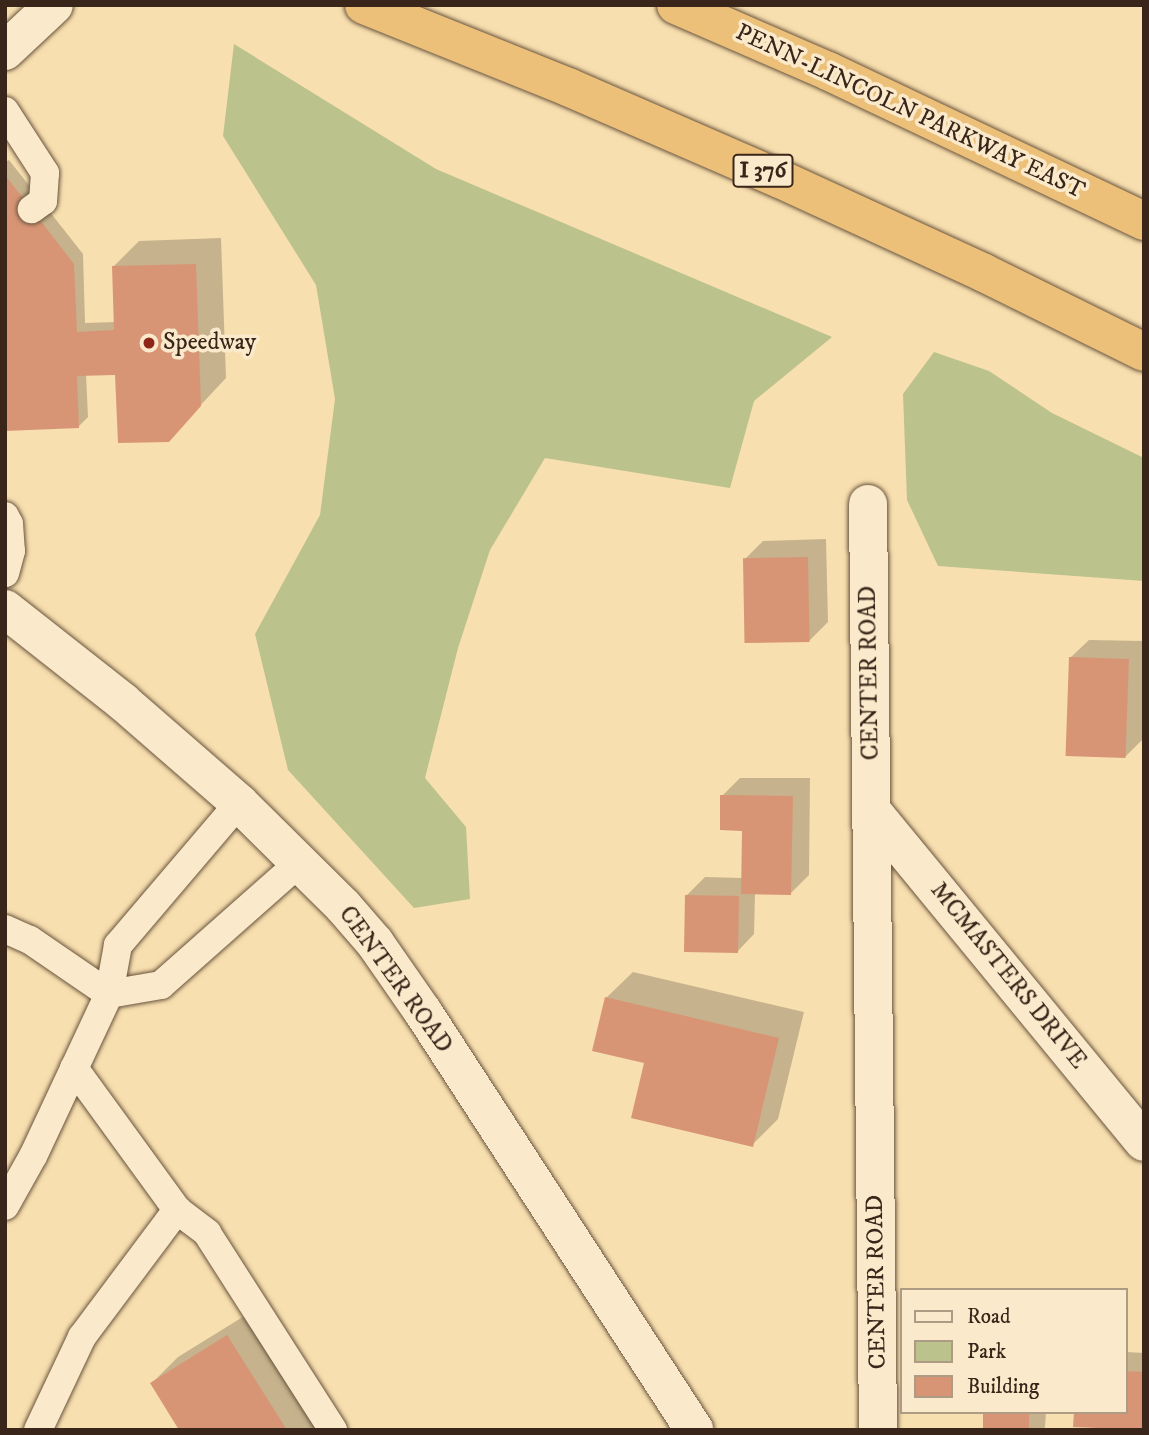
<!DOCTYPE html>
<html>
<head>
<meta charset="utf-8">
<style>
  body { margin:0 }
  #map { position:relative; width:1149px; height:1435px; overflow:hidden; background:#f8dfaf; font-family:"IM FELL DW Pica",serif }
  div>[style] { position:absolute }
  .green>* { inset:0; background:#bcc28c }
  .shadow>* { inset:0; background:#0003 }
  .building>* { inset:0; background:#d89575; transform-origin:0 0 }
  .roads { filter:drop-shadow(0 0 2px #69543e) drop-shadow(0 0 2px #69543e) }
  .lane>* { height:28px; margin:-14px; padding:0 14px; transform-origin:14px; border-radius:14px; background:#faeacb }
  .street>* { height:38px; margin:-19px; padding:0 19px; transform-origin:19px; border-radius:19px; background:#faeacb }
  .secondary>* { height:38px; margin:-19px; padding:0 19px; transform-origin:19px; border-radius:19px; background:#faeacb }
  .highway>* { height:38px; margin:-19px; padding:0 19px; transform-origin:19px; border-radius:19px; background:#ecc078 }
  .dots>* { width:19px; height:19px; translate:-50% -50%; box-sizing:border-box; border:4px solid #faeacb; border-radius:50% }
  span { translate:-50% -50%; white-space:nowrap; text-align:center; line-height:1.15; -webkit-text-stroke:7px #faeacb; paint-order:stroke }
  .shield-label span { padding:2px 5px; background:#faeacb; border:2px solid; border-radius:5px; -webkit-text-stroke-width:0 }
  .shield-label { font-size:23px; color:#392519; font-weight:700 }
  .street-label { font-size:24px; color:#392519 }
  .poi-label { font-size:24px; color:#392519 }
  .left { translate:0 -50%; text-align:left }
  .frame { position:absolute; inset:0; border:7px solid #392519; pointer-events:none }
  .legend { position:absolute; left:900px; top:1288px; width:228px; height:126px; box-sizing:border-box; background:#faeacb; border:2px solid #ad9b84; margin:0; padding:9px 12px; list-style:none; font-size:21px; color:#392519 }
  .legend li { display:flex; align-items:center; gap:14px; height:35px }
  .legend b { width:35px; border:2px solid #ad9b84 }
</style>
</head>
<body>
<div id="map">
  <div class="green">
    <i style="clip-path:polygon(234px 44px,436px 169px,832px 337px,754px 401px,730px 488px,545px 458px,490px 550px,458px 648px,425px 778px,466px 827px,470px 899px,414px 908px,288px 770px,255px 634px,320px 515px,335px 399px,316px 285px,223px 136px)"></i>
    <i style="clip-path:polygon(934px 352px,989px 371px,1052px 413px,1144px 458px,1144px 581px,938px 566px,907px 500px,903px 394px)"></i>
  </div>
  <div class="shadow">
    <i style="clip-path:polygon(9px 160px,83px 254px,85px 323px,115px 322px,113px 267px,139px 241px,221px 238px,226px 378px,168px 440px,117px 374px,86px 374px,88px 417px,79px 426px,5px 429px,5px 162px)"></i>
    <i style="clip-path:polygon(826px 539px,828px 622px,809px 641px,745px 559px,763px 541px)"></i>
    <i style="clip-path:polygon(1089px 640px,1144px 641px,1143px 739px,1125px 757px,1070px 658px)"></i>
    <i style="clip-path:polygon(740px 778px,810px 778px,809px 875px,790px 894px,755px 893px,754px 934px,736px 953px,687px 895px,705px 877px,743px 878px,744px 829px,722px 796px)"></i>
    <i style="clip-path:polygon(633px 972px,804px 1012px,778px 1119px,752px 1145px,646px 1062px,606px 998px)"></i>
    <i style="clip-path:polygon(254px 1310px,329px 1430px,181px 1430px,152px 1383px,178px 1357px)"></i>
    <i style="clip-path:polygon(1126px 1352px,1144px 1353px,1144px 1430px,1126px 1412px)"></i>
    <i style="clip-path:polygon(984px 1412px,1046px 1412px,1045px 1427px,1043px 1430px,984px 1430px)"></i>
  </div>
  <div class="building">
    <i style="clip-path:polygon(5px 175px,74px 264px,77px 332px,114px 330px,112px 266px,196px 264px,201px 406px,169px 442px,118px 443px,115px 375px,77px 376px,79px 428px,5px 431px)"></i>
    <i style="left:808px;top:557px;width:85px;height:65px;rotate:89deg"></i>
    <i style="left:1069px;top:657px;width:60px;height:99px;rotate:2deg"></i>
    <i style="clip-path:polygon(720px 795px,793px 796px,791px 895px,741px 894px,742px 831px,720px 830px)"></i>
    <i style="left:685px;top:895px;width:54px;height:57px;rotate:1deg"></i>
    <i style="clip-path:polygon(605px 997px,779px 1038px,753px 1147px,631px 1118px,644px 1063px,592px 1051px)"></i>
    <i style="clip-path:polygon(227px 1335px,287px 1430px,179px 1430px,150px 1383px)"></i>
    <i style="clip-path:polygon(1126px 1371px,1144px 1372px,1144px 1430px,1073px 1427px,1074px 1412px,1126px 1412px)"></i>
    <i style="left:983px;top:1412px;width:46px;height:18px"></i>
  </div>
  <div class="roads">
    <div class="lane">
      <i style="left:5px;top:111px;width:74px;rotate:57.2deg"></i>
      <i style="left:45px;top:173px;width:28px;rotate:94deg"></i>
      <i style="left:43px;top:201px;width:14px;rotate:144deg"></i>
      <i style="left:5px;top:516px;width:9px;rotate:63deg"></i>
      <i style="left:9px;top:524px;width:27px;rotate:86deg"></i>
      <i style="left:11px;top:551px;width:23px;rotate:105deg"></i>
      <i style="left:239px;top:803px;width:187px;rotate:130.4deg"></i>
      <i style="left:118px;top:945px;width:50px;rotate:100.4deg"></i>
      <i style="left:109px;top:994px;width:53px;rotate:-9.8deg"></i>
      <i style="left:161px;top:985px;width:186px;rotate:-41.5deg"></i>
      <i style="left:5px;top:929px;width:27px;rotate:24deg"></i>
      <i style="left:30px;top:940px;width:96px;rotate:34.4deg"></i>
      <i style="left:109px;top:994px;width:179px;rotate:115.1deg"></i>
      <i style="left:33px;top:1156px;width:57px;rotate:119.2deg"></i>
      <i style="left:74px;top:1068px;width:175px;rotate:54deg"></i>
      <i style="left:177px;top:1210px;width:38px;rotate:37deg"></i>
      <i style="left:207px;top:1233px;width:234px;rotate:57.4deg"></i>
      <i style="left:38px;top:1430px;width:103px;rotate:-64.7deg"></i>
      <i style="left:82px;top:1337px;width:159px;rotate:-53.2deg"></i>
    </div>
    <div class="street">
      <i style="left:868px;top:504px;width:926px;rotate:89.38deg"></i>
      <i style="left:872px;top:811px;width:428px;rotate:50.6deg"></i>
    </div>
    <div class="secondary">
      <i style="left:5px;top:51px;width:67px;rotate:-43.2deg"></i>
      <i style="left:5px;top:609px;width:150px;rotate:38.2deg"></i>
      <i style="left:123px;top:702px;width:154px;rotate:41deg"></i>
      <i style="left:239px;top:803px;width:146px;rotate:44.7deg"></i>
      <i style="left:343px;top:906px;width:49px;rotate:49.1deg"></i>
      <i style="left:375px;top:943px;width:84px;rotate:55.2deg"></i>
      <i style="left:423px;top:1012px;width:498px;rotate:57deg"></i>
    </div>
    <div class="highway">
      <i style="left:364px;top:5px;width:220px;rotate:21.9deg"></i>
      <i style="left:568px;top:87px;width:231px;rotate:23.5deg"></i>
      <i style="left:780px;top:179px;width:225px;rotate:24.7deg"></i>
      <i style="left:984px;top:273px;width:178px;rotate:26.3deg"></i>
      <i style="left:676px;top:5px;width:166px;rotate:23.5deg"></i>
      <i style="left:828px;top:71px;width:350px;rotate:25.4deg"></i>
    </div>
  </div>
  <div class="dots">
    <i style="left:149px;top:343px;background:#8f2418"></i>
  </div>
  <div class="shield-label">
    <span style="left:763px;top:171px">I 376</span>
  </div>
  <div class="street-label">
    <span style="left:910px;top:112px;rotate:25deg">PENN-LINCOLN PARKWAY EAST</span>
    <span style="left:870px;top:673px;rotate:-91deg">CENTER ROAD</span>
    <span style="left:1008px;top:976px;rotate:51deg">MCMASTERS DRIVE</span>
    <span style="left:395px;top:980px;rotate:54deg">CENTER ROAD</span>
    <span style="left:877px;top:1282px;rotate:-91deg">CENTER ROAD</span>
  </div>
  <div class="poi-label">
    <span class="left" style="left:163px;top:343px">Speedway</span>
  </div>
  <div class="frame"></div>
  <ul class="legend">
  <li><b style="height:9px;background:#faeacb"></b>Road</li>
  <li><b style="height:19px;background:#bcc28c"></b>Park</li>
  <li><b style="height:19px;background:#d89575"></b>Building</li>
  </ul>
</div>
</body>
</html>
